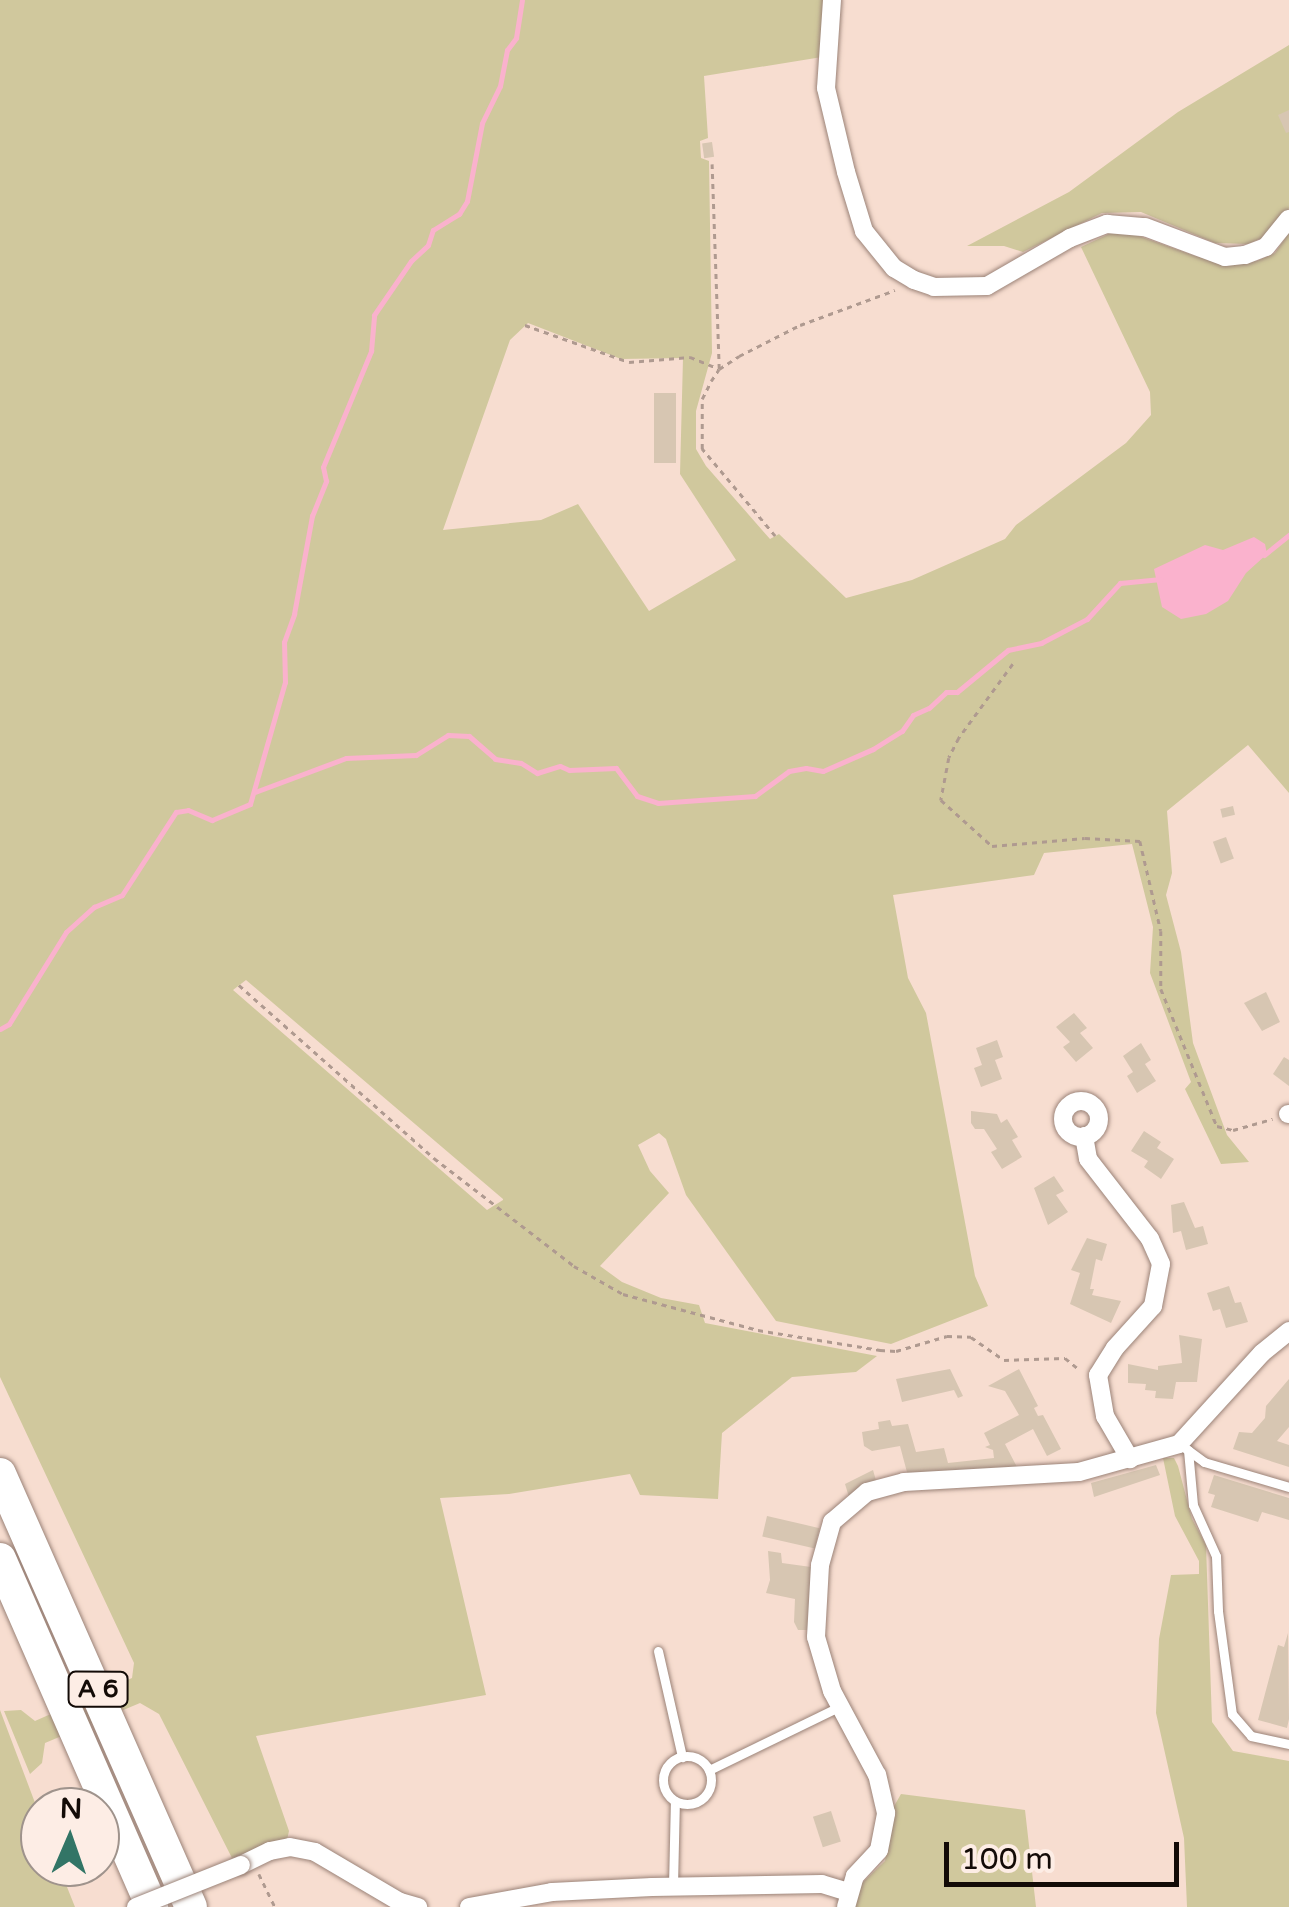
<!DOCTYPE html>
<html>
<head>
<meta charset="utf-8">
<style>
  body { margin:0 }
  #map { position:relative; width:1289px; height:1907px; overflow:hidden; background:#f7ddd0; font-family:"Varela Round",sans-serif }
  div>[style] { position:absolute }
  .green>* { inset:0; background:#d0c89d }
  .water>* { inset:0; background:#fab2cd }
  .stream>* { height:5px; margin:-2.5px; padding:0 2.5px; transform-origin:2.5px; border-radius:2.5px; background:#fab2cd }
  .building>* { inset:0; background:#d7c6b2; transform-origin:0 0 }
  .path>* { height:2.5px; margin-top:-1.25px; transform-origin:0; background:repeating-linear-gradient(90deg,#af9a90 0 5px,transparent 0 10px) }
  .roads { filter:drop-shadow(0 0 2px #9b8378) drop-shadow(0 0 2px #9b8378) }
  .lane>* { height:9px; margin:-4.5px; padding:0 4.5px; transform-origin:4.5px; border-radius:4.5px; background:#fff }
  .lane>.ring { margin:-4.5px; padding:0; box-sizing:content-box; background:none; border:9px solid #fff; border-radius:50% }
  .street>* { height:18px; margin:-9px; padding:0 9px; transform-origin:9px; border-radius:9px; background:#fff }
  .street>.ring { margin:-9px; padding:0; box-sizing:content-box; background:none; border:18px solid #fff; border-radius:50% }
  .highway>* { height:32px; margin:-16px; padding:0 16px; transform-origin:16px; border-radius:16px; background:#fff }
  .bridges { filter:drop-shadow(0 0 2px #9b8378) drop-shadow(0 0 2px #9b8378) }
  .street-bridge>* { height:18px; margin:-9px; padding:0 9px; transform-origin:9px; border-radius:9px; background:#fff }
  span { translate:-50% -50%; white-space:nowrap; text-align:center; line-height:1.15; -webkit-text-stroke:8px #fdede5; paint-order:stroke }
  .shield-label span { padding:2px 8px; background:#fdede5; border:2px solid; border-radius:8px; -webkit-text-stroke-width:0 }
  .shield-label { font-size:25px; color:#130b07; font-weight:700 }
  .north { position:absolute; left:20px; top:1787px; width:100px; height:100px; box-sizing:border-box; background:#fdede5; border:2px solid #9f938c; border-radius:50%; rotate:2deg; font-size:28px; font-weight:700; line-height:40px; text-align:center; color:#130b07 }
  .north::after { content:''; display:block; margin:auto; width:35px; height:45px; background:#327566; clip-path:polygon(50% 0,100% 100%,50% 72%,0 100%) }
  .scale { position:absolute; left:944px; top:1842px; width:235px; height:45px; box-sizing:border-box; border:5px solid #130b07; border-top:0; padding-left:12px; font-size:30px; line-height:35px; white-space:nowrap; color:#130b07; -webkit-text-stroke:8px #fdede5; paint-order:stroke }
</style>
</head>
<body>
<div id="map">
  <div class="green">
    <i style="clip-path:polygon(evenodd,0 0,826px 0,822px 57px,704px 76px,708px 138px,700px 141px,701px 158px,709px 161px,712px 353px,696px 411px,696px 449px,706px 466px,770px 539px,779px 534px,846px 598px,912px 580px,1005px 539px,1016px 525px,1126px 443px,1151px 415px,1150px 392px,1081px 247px,1111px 233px,1136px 235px,1195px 256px,1226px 263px,1257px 261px,1275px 253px,1289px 233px,1289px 793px,1248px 745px,1167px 811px,1172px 873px,1166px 895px,1181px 952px,1193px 1043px,1227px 1135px,1249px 1162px,1221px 1164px,1185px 1089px,1191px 1082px,1150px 973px,1153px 927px,1132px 844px,1044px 853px,1034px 875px,893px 895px,908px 978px,926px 1013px,975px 1276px,988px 1306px,891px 1344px,776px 1321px,686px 1195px,666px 1139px,659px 1133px,638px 1145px,650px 1171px,669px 1193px,600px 1266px,622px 1282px,661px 1298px,699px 1305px,705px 1323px,877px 1356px,856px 1372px,792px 1377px,722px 1433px,718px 1499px,640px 1495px,630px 1474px,509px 1494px,440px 1498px,486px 1695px,256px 1736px,289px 1831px,287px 1840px,232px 1858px,159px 1714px,140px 1703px,45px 1743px,42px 1763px,30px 1774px,4px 1711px,21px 1710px,35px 1721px,132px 1678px,134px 1663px,0 1377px,0 0,528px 323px,621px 359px,683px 358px,680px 474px,736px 560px,649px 611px,578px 504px,541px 520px,443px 530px,510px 340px,528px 323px,0 0,246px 980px,503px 1199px,503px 1200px,487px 1210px,233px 990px,246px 980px)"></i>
    <i style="clip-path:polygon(1289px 45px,1289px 208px,1278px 231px,1248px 244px,1215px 243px,1141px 212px,1102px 213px,1023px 252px,1004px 246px,967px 246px,1069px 192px,1178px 112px)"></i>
    <i style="clip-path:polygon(1163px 1458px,1174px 1458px,1178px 1466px,1192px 1519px,1206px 1545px,1212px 1722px,1233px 1751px,1289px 1761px,1289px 1907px,1187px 1907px,1184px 1838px,1156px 1713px,1159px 1639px,1171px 1575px,1199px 1574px,1199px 1561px,1175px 1516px)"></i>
    <i style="clip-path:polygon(0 1710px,40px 1816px,40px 1867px,59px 1867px,75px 1907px,0 1907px)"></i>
    <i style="clip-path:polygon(901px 1794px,1025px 1810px,1036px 1907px,855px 1907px,859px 1886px,885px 1861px,893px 1808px)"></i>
  </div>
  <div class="water">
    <i style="clip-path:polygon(1254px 537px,1265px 544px,1267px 554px,1246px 573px,1228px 601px,1206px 614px,1181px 619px,1162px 607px,1154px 569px,1205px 545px,1223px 550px)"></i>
  </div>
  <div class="stream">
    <i style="left:1264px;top:555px;width:32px;rotate:-39deg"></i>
    <i style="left:255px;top:792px;width:97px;rotate:-20.5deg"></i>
    <i style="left:346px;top:758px;width:70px;rotate:-2.5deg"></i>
    <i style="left:416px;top:755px;width:38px;rotate:-32deg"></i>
    <i style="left:448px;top:735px;width:21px;rotate:3deg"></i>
    <i style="left:469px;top:736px;width:35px;rotate:41deg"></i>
    <i style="left:495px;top:759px;width:26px;rotate:9deg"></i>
    <i style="left:521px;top:763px;width:19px;rotate:32deg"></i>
    <i style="left:537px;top:773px;width:24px;rotate:-17deg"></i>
    <i style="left:560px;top:766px;width:10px;rotate:24deg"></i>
    <i style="left:569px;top:770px;width:47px;rotate:-2.4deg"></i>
    <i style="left:616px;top:768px;width:35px;rotate:53deg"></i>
    <i style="left:637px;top:796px;width:22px;rotate:18deg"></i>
    <i style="left:658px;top:803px;width:97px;rotate:-4.1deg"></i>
    <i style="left:755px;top:796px;width:42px;rotate:-36.3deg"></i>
    <i style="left:789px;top:771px;width:17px;rotate:-10deg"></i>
    <i style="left:806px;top:768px;width:17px;rotate:10deg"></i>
    <i style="left:823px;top:771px;width:55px;rotate:-23.7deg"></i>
    <i style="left:873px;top:749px;width:34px;rotate:-32deg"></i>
    <i style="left:902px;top:731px;width:19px;rotate:-55deg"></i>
    <i style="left:913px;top:715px;width:17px;rotate:-24deg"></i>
    <i style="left:929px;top:708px;width:23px;rotate:-43deg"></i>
    <i style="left:946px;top:692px;width:11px"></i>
    <i style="left:957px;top:692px;width:66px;rotate:-39.5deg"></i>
    <i style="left:1008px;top:650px;width:34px;rotate:-12deg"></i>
    <i style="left:1041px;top:643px;width:52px;rotate:-27.6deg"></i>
    <i style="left:1087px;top:619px;width:49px;rotate:-47.5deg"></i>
    <i style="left:1120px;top:583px;width:41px;rotate:-5.6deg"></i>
    <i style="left:0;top:1029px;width:10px;rotate:-29deg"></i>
    <i style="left:9px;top:1024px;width:108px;rotate:-58.2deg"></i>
    <i style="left:66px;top:932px;width:38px;rotate:-42deg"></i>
    <i style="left:94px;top:907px;width:30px;rotate:-23deg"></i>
    <i style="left:122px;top:895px;width:99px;rotate:-57deg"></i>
    <i style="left:176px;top:812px;width:12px;rotate:-9deg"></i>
    <i style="left:188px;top:810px;width:26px;rotate:23deg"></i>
    <i style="left:212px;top:820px;width:41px;rotate:-22.8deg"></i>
    <i style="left:250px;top:804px;width:127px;rotate:-74deg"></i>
    <i style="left:285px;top:682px;width:40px;rotate:-91.4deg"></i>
    <i style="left:284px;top:642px;width:30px;rotate:-70deg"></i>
    <i style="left:294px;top:614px;width:100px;rotate:-79.6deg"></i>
    <i style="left:312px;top:516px;width:38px;rotate:-68deg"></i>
    <i style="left:326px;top:481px;width:14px;rotate:-102deg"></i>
    <i style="left:323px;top:467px;width:126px;rotate:-67.5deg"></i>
    <i style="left:371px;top:351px;width:36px;rotate:-85deg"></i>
    <i style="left:374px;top:315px;width:65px;rotate:-55.6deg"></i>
    <i style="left:411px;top:261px;width:23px;rotate:-43deg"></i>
    <i style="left:428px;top:245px;width:16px;rotate:-72deg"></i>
    <i style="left:433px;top:230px;width:31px;rotate:-32deg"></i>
    <i style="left:459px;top:214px;width:15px;rotate:-58deg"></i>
    <i style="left:467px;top:201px;width:79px;rotate:-79.1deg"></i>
    <i style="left:482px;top:123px;width:41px;rotate:-64.1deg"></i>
    <i style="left:500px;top:86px;width:37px;rotate:-79deg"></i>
    <i style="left:507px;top:50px;width:15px;rotate:-53deg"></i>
    <i style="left:516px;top:38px;width:38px;rotate:-81deg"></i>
  </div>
  <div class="building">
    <i style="clip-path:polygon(1289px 110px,1289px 132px,1286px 133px,1278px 115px)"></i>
    <i style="left:712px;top:142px;width:15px;height:10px;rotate:82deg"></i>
    <i style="left:654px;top:393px;width:22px;height:70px"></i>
    <i style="left:1233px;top:806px;width:9px;height:13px;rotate:77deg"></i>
    <i style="left:1226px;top:837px;width:23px;height:14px;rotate:70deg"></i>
    <i style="clip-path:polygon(1266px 992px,1280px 1022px,1262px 1031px,1244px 1003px)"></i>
    <i style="clip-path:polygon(1074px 1013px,1087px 1028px,1080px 1033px,1093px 1048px,1076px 1062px,1063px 1047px,1070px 1042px,1056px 1027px)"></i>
    <i style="clip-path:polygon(997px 1040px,1003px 1057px,995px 1060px,1002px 1079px,981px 1087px,974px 1068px,982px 1065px,976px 1048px)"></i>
    <i style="clip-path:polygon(1141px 1043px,1151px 1060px,1145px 1064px,1156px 1081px,1137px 1093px,1127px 1076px,1133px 1072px,1123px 1056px)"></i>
    <i style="clip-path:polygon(1284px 1057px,1289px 1060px,1289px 1086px,1273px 1074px)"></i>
    <i style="clip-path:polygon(971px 1111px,997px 1114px,1001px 1123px,1007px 1119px,1018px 1137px,1012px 1140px,1022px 1157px,1002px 1169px,991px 1152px,997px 1149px,984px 1129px,975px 1129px,971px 1123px)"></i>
    <i style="clip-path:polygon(1144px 1131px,1161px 1142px,1157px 1148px,1174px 1159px,1161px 1179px,1144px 1167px,1148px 1161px,1131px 1151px)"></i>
    <i style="clip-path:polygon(1054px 1176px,1064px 1191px,1056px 1195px,1068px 1212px,1048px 1225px,1034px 1188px)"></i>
    <i style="clip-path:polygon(1184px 1202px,1195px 1228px,1203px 1226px,1208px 1244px,1186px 1250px,1181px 1231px,1173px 1233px,1171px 1205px)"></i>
    <i style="clip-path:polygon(1087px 1238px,1107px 1244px,1102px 1261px,1096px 1259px,1090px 1289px,1094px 1289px,1092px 1295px,1121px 1301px,1111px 1323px,1070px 1304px,1080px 1273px,1071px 1270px)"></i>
    <i style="clip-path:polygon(1229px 1286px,1235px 1303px,1241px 1302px,1248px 1322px,1226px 1328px,1220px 1309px,1213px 1311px,1207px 1293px)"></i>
    <i style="clip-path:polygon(1179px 1335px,1202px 1339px,1197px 1382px,1176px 1382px,1173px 1399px,1155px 1398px,1156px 1391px,1145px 1390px,1146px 1384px,1128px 1383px,1128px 1364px,1158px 1370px,1158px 1366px,1182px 1363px)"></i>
    <i style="clip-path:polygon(950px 1369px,963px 1396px,958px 1398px,954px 1390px,902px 1402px,896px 1379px)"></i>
    <i style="clip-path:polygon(1019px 1369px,1038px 1406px,1034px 1408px,1038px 1416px,1043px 1415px,1061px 1449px,1047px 1456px,1033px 1429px,1005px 1444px,1019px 1471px,908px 1476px,900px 1446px,872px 1451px,864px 1446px,862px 1432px,879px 1429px,878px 1422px,890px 1420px,892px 1426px,908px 1424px,916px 1452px,944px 1448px,948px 1463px,994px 1458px,993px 1450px,985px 1447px,990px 1445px,984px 1433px,1019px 1415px,1005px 1391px,988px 1386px)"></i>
    <i style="clip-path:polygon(1289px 1379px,1289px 1427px,1277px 1441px,1289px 1445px,1289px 1467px,1233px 1449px,1239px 1432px,1252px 1433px,1265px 1418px,1266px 1406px)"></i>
    <i style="clip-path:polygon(1156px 1465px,1160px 1475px,1094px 1497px,1091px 1483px)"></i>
    <i style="clip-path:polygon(873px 1470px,877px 1484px,849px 1497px,845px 1484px)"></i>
    <i style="clip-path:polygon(1214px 1475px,1289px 1498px,1289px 1520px,1262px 1512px,1258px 1522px,1211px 1507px,1215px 1495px,1208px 1493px)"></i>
    <i style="left:767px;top:1516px;width:54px;height:21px;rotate:13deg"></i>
    <i style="clip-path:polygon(768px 1551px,781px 1553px,782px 1563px,811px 1567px,808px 1630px,798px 1630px,794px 1622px,795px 1599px,766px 1593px,770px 1580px)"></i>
    <i style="clip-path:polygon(1288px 1633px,1289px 1719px,1287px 1728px,1258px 1720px,1278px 1645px,1284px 1647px)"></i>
    <i style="left:831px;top:1811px;width:32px;height:19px;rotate:72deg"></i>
  </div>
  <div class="path">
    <i style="left:525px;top:325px;width:110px;rotate:19.6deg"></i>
    <i style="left:629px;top:362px;width:61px;rotate:-4.7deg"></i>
    <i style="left:690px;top:357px;width:31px;rotate:22deg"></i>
    <i style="left:719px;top:369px;width:205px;rotate:-92deg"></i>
    <i style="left:775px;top:536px;width:114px;rotate:-130deg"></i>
    <i style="left:702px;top:449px;width:50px;rotate:-90deg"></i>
    <i style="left:702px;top:399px;width:20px;rotate:-63deg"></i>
    <i style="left:711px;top:381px;width:14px;rotate:-56deg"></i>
    <i style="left:719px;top:369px;width:24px;rotate:-33deg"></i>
    <i style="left:739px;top:356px;width:68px;rotate:-26.9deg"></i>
    <i style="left:800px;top:325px;width:101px;rotate:-20.2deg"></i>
    <i style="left:1013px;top:664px;width:92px;rotate:126.1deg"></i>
    <i style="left:959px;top:738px;width:22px;rotate:117deg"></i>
    <i style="left:949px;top:758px;width:43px;rotate:100.8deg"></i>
    <i style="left:941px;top:800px;width:69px;rotate:42deg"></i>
    <i style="left:992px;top:846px;width:93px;rotate:-4.9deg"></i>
    <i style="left:1085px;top:838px;width:55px;rotate:3.1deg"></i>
    <i style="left:1140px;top:841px;width:92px;rotate:76.9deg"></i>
    <i style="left:1161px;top:931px;width:58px;rotate:90deg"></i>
    <i style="left:1161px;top:989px;width:148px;rotate:67.8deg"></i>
    <i style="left:1217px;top:1126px;width:16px;rotate:14deg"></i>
    <i style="left:1233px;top:1130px;width:41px;rotate:-15.8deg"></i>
    <i style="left:239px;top:985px;width:261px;rotate:41.6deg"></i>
    <i style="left:434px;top:1158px;width:177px;rotate:37.6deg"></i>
    <i style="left:574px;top:1266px;width:56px;rotate:29.7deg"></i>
    <i style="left:623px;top:1294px;width:140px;rotate:14.9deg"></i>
    <i style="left:758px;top:1330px;width:124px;rotate:9.3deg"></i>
    <i style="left:880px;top:1350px;width:16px;rotate:4deg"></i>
    <i style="left:896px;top:1351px;width:53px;rotate:-16.4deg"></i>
    <i style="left:947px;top:1336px;width:24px;rotate:2deg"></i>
    <i style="left:971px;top:1337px;width:40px;rotate:34.9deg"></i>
    <i style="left:1004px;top:1360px;width:61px;rotate:-1.9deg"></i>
    <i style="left:1065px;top:1358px;width:19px;rotate:39deg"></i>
    <i style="left:259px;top:1874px;width:37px;rotate:64deg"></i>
  </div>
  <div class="roads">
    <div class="lane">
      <i style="left:1185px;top:1448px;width:24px;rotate:36deg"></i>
      <i style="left:1204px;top:1462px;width:89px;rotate:16.4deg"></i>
      <i style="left:1188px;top:1450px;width:55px;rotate:84.8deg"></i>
      <i style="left:1193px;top:1505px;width:56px;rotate:65.7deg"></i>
      <i style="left:1216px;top:1556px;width:55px;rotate:87.9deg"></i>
      <i style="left:1218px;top:1611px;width:104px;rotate:82.3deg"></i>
      <i style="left:1232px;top:1714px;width:29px;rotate:49deg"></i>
      <i style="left:1251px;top:1736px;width:39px;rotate:12deg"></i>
      <i style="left:658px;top:1651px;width:109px;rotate:77.2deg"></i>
      <i class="ring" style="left:663px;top:1756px;width:39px;height:39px"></i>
      <i style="left:709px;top:1770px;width:147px;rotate:-25.9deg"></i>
      <i style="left:673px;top:1886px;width:85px;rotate:-88.7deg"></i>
    </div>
    <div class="street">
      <i style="left:832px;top:0;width:88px;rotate:93.9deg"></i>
      <i style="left:826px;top:88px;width:86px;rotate:76.6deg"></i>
      <i style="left:846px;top:172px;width:62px;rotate:73deg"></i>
      <i style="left:864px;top:231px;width:48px;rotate:51deg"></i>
      <i style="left:894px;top:268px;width:23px;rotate:31deg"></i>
      <i style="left:914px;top:280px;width:21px;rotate:19deg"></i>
      <i style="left:934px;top:287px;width:53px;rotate:-1.1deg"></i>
      <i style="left:987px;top:286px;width:96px;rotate:-30deg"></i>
      <i style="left:1070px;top:238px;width:40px;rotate:-21deg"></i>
      <i style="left:1107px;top:224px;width:38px;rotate:5deg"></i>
      <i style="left:1145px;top:227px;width:85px;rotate:20.6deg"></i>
      <i style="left:1225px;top:257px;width:20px;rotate:-6deg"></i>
      <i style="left:1245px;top:255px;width:22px;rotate:-21deg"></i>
      <i style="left:1266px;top:247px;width:36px;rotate:-51deg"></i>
      <i class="ring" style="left:1063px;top:1101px;width:18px;height:18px"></i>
      <i style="left:1288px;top:1114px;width:1px"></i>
      <i style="left:1084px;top:1136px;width:23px;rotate:80deg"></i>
      <i style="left:1088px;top:1159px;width:101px;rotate:52.2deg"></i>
      <i style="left:1150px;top:1239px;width:27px;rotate:66deg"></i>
      <i style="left:1161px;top:1264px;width:43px;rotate:100.8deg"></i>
      <i style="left:1153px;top:1306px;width:57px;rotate:132.1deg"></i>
      <i style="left:1115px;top:1348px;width:32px;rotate:122deg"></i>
      <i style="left:1098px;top:1375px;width:42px;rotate:80.3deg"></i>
      <i style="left:1105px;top:1416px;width:50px;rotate:59.8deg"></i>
      <i style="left:241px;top:1865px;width:32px;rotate:-26deg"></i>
      <i style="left:270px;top:1851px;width:20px;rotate:-11deg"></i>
      <i style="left:290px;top:1847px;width:25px;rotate:11deg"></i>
      <i style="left:315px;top:1852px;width:99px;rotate:30.5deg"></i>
      <i style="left:400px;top:1902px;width:19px;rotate:16deg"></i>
      <i style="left:469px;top:1907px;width:84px;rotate:-10.2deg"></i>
      <i style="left:552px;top:1892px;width:100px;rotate:-2.9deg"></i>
      <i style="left:652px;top:1887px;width:170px;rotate:-1deg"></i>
      <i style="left:822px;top:1884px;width:27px;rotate:17deg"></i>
      <i style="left:846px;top:1907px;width:32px;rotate:-74deg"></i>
      <i style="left:855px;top:1876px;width:35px;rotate:-47deg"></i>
      <i style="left:879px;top:1850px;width:38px;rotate:-79deg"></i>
      <i style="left:886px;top:1813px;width:39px;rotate:-103deg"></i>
      <i style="left:877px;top:1775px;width:95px;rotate:-118.2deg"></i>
      <i style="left:832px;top:1691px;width:56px;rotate:-106.5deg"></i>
      <i style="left:816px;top:1637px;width:72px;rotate:-86.8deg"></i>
      <i style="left:820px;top:1565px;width:45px;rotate:-74.4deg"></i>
      <i style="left:832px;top:1522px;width:46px;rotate:-40.6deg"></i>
      <i style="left:867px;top:1492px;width:38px;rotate:-15deg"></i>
      <i style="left:904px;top:1482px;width:175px;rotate:-3.3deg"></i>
      <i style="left:1079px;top:1472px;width:104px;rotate:-15.6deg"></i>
      <i style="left:1179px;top:1444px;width:123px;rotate:-47.6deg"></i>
      <i style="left:1262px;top:1353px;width:35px;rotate:-39deg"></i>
    </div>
    <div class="highway">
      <i style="left:0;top:1474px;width:473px;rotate:66.2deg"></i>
      <i style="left:0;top:1559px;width:380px;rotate:66.4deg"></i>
    </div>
  </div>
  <div class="bridges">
    <div class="street-bridge">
      <i style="left:136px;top:1907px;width:113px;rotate:-21.8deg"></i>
    </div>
  </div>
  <div class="shield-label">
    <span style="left:98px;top:1689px">A 6</span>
  </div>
  <div class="north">N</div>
  <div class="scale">100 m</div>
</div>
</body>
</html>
